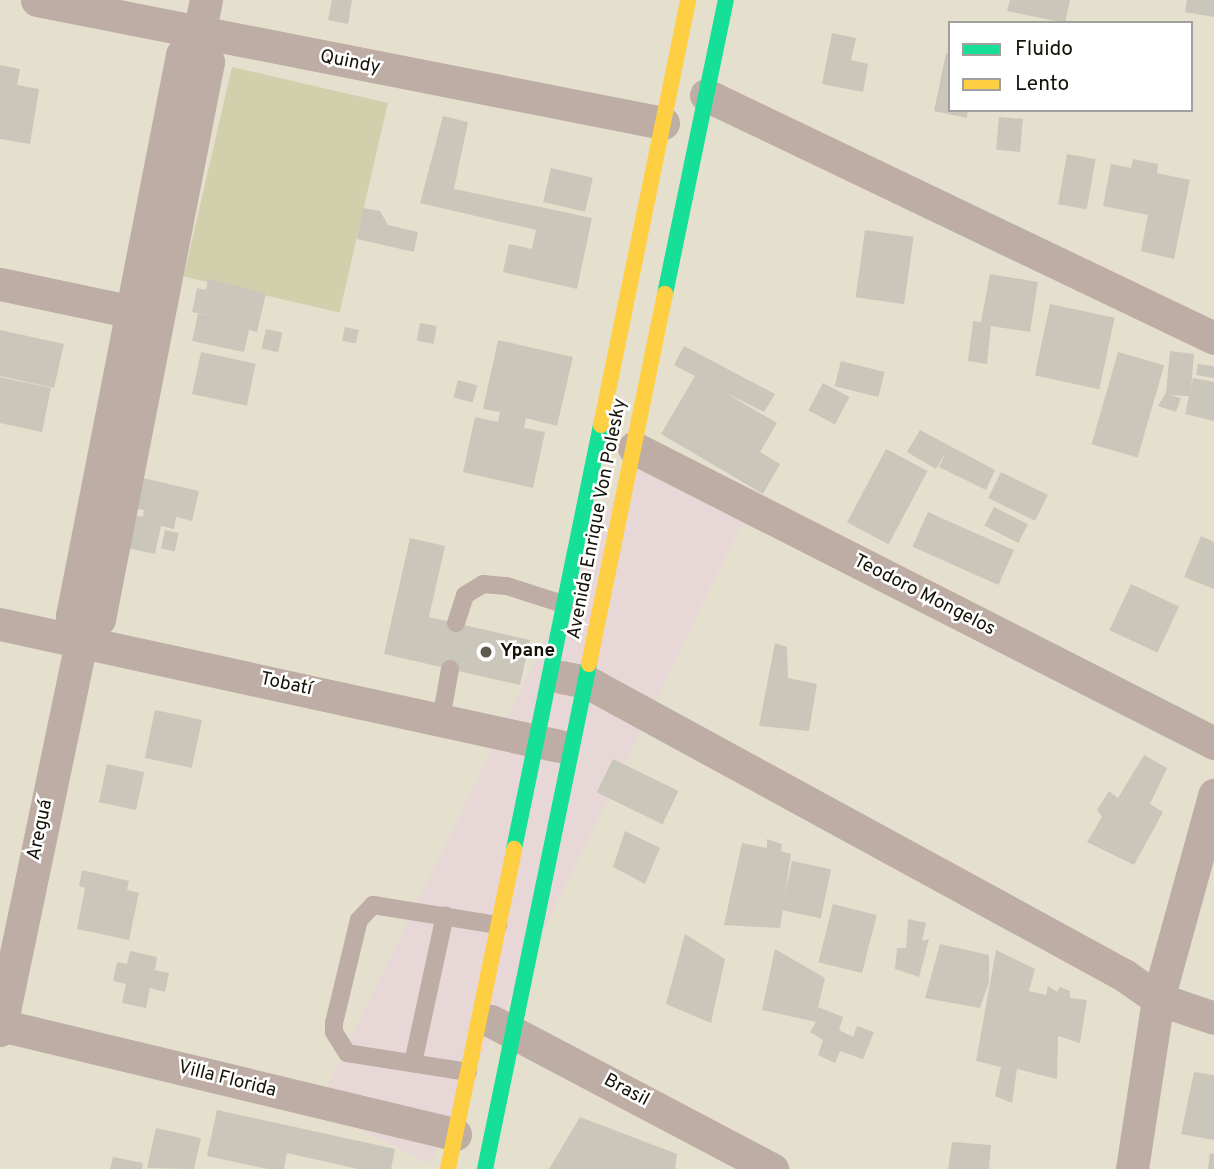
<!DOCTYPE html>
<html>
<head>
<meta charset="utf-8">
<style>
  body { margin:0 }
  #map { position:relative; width:1214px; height:1169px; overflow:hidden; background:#e5dfce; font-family:Overpass,sans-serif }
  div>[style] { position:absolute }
  .commercial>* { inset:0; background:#e7d8d7; transform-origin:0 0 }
  .green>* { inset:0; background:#d1cfac; transform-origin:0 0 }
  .building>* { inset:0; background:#cac6ba; transform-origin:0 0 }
  .lane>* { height:18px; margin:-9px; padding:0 9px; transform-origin:9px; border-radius:9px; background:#beada4 }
  .street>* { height:33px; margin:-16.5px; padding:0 16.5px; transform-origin:16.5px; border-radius:16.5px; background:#beada4 }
  .fast>* { height:16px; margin:-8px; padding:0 8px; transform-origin:8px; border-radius:8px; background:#16e098 }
  .slow>* { height:16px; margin:-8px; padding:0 8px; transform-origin:8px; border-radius:8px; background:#ffcf43 }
  .dots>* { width:19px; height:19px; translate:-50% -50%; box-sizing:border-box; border:4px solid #fff; border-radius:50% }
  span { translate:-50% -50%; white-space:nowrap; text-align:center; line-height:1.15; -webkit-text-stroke:5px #fff; paint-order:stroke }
  .street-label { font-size:19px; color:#151207 }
  .poi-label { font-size:19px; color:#151207; font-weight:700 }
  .left { translate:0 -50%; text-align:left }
  .legend { position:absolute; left:948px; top:21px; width:245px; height:91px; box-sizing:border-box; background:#fff; border:2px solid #a1a09c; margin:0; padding:9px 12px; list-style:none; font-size:21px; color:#151207 }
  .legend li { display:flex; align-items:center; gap:14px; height:35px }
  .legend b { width:35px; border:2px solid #a1a09c }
</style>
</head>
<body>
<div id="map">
  <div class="commercial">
    <i style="left:632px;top:462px;width:126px;height:719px;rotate:26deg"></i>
  </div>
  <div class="green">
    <i style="left:232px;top:67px;width:160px;height:215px;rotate:13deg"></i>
  </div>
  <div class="building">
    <i style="clip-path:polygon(332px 0,352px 0,348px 24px,328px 20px)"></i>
    <i style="clip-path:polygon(1010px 0,1070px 0,1065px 23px,1007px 11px)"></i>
    <i style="clip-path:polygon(1187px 0,1214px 0,1214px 17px,1185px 12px)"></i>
    <i style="clip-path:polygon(832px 33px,856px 38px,851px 60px,868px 64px,863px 92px,822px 84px)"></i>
    <i style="clip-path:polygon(946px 53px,950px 54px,950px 110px,968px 110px,967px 118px,934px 111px)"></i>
    <i style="clip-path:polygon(0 65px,20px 69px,17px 85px,39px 89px,30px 144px,0 139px)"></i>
    <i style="clip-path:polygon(443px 116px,468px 122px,454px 189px,592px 218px,577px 289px,503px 272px,509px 244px,532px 249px,536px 230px,420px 203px)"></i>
    <i style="left:999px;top:117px;width:24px;height:33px;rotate:5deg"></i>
    <i style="left:1067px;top:154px;width:29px;height:51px;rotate:10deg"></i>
    <i style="clip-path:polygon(1133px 159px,1158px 164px,1157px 173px,1190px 180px,1174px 259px,1141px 251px,1148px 215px,1103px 206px,1111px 164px,1131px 168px)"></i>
    <i style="left:551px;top:168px;width:43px;height:35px;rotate:13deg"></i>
    <i style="clip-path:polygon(363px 208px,380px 211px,388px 225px,418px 232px,414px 252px,357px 239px)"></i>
    <i style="left:865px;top:230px;width:49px;height:68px;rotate:8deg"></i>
    <i style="clip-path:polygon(990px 274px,1038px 282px,1030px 332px,991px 326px,987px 364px,968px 361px,973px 321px,981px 322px)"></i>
    <i style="clip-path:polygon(208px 279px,266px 293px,257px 332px,249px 330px,244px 352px,192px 341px,198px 314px,207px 315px,192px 312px,197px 288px,206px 290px)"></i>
    <i style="left:1050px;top:304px;width:66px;height:73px;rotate:12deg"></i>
    <i style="left:420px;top:323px;width:17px;height:18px;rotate:10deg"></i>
    <i style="left:345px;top:327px;width:14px;height:14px;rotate:12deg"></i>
    <i style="left:266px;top:329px;width:17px;height:20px;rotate:13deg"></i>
    <i style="clip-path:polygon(0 330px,64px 344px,54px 388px,0 376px)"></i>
    <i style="clip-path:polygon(498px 340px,573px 357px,557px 426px,526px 418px,524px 428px,545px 432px,533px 488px,463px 472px,475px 417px,498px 422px,500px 412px,483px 409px)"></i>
    <i style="clip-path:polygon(684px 346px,775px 394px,764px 412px,724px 392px,777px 423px,760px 452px,780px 464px,763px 494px,661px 434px,695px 376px,674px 365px)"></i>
    <i style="clip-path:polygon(1170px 351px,1194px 354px,1191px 389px,1193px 378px,1214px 382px,1214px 421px,1185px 414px,1189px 396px,1170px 395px,1181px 398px,1176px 412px,1158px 406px,1166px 393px)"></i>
    <i style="left:201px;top:352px;width:56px;height:43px;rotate:12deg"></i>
    <i style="left:1118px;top:352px;width:48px;height:96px;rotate:16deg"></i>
    <i style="left:841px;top:361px;width:45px;height:26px;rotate:14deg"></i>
    <i style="clip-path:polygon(1198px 364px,1214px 366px,1214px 378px,1196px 375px)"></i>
    <i style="clip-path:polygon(0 377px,51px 388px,42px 432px,0 423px)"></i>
    <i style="left:458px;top:380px;width:20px;height:18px;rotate:15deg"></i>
    <i style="left:823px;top:383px;width:30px;height:31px;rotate:28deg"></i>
    <i style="clip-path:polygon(920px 430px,995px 470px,986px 490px,939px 467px,946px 452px,936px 469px,907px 452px)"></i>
    <i style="left:886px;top:449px;width:47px;height:83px;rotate:28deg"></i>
    <i style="left:1001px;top:472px;width:52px;height:29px;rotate:26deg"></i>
    <i style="clip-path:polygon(143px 478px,199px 491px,192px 521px,176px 517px,174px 529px,161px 526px,155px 554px,123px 547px,130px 514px,143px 517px,144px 510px,137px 509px)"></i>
    <i style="left:994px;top:507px;width:38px;height:21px;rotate:27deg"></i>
    <i style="left:928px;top:512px;width:94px;height:38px;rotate:24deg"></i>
    <i style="left:165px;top:530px;width:14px;height:19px;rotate:12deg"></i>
    <i style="clip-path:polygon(1201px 536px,1214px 542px,1214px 589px,1184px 577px)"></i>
    <i style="clip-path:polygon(410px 538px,445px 546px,429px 617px,530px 640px,520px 685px,384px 654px)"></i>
    <i style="left:1131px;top:584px;width:53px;height:51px;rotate:25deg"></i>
    <i style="clip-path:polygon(775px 643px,787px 647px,788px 678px,817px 684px,809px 731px,759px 726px)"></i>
    <i style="left:155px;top:710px;width:48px;height:49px;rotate:12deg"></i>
    <i style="clip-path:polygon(1144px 755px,1167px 768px,1150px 804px,1163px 812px,1134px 865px,1087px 842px,1102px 817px,1097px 810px,1109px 791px,1118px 798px)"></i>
    <i style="left:613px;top:759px;width:73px;height:37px;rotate:26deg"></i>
    <i style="left:107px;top:764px;width:38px;height:39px;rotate:12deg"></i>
    <i style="clip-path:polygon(625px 831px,660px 848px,645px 884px,613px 867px)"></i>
    <i style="clip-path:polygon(767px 839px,782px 844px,781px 851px,791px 854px,780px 928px,724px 925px,742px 843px,767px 848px)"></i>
    <i style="left:792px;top:861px;width:40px;height:50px;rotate:12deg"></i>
    <i style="clip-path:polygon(82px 870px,129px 881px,127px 890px,139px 893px,129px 940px,77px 929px,85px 888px,79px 886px)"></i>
    <i style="left:833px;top:904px;width:45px;height:60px;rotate:14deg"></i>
    <i style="clip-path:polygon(908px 919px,926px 923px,922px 941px,929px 939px,919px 977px,895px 969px,897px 948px,906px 948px)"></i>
    <i style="clip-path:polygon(685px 934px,725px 959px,711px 1023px,666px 1004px)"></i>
    <i style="clip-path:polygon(940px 944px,989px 955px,989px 982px,980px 1008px,925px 998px)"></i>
    <i style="clip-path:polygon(775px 949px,825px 978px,818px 1007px,843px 1017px,839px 1030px,853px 1037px,857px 1026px,874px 1032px,863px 1059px,840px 1051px,835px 1063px,818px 1055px,823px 1040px,810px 1032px,816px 1022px,762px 1010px)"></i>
    <i style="clip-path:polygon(996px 950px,1035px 969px,1029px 991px,1046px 995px,1048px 986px,1057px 992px,1060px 987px,1070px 991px,1070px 998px,1087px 1000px,1080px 1043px,1058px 1036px,1057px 1079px,1017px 1069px,1012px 1103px,995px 1096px,1001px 1067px,976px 1061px)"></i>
    <i style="clip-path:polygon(130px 951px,157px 957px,155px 970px,169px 973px,165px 992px,150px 988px,146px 1008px,122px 1003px,126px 984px,113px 981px,117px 962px,127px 964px)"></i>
    <i style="clip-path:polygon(1194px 1072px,1214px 1075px,1214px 1140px,1181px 1134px)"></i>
    <i style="clip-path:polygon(217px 1110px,395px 1149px,391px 1169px,358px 1169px,287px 1153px,284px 1169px,268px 1169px,207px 1156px)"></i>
    <i style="clip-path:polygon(580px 1117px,677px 1154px,675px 1169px,549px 1169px)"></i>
    <i style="clip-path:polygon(156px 1128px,201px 1138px,194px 1169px,147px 1168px)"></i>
    <i style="clip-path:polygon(952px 1142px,991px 1145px,989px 1169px,948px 1169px)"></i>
    <i style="clip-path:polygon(1210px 1153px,1214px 1154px,1214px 1169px,1208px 1169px)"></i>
    <i style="clip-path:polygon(113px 1157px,143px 1163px,142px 1169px,110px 1169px)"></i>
  </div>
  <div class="lane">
    <i style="left:456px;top:623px;width:29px;rotate:-72deg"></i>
    <i style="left:465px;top:595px;width:21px;rotate:-31deg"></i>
    <i style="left:483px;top:584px;width:24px;rotate:5deg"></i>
    <i style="left:507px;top:586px;width:62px;rotate:17.9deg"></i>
    <i style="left:441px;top:719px;width:51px;rotate:-79.8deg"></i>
    <i style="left:413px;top:1063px;width:151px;rotate:-77.8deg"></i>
    <i style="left:468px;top:1072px;width:122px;rotate:-171.1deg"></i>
    <i style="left:347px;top:1053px;width:25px;rotate:-122deg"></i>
    <i style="left:334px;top:1032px;width:9px;rotate:-90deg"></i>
    <i style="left:334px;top:1023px;width:106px;rotate:-76.4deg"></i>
    <i style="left:359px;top:920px;width:21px;rotate:-47deg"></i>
    <i style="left:373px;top:905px;width:127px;rotate:9.1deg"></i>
  </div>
  <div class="street">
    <i style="left:37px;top:0;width:638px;rotate:11.12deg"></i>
    <i style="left:706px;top:95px;width:563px;rotate:25.56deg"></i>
    <i style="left:0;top:284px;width:155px;rotate:11.9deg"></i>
    <i style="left:634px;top:448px;width:651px;rotate:26.96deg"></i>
    <i style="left:0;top:624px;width:572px;rotate:12.31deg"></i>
    <i style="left:83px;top:631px;width:19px;rotate:-126deg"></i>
    <i style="left:72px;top:616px;width:572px;rotate:-78.91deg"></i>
    <i style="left:182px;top:55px;width:28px;rotate:-52deg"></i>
    <i style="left:199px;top:33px;width:34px;rotate:-78deg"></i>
    <i style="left:83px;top:631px;width:20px;rotate:-37deg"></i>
    <i style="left:99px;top:619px;width:568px;rotate:-78.93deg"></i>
    <i style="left:208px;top:62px;width:30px;rotate:-107deg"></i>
    <i style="left:561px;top:677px;width:26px;rotate:11deg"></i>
    <i style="left:587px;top:682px;width:612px;rotate:28.62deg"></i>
    <i style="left:1124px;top:975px;width:42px;rotate:35.2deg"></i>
    <i style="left:1158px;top:999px;width:59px;rotate:18.7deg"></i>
    <i style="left:491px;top:1021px;width:318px;rotate:27.8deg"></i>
    <i style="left:0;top:1025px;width:468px;rotate:13.5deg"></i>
    <i style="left:0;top:1030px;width:408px;rotate:-78.2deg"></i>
    <i style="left:1132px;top:1169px;width:172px;rotate:-81.3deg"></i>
    <i style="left:1158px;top:999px;width:212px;rotate:-74.6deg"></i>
  </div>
  <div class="fast">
    <i style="left:665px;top:294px;width:300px;rotate:-78.3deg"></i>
    <i style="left:514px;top:849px;width:433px;rotate:-78.4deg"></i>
    <i style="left:485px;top:1169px;width:516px;rotate:-78.36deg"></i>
  </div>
  <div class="slow">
    <i style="left:601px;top:425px;width:434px;rotate:-78.4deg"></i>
    <i style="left:589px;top:664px;width:378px;rotate:-78.4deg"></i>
    <i style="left:448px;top:1169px;width:327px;rotate:-78.3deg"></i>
  </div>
  <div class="dots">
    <i style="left:486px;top:652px;background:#5e5a4d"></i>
  </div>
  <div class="street-label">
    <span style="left:350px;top:63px;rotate:11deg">Quindy</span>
    <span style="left:598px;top:519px;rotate:-79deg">Avenida Enrique Von Polesky</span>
    <span style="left:924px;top:596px;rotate:27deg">Teodoro Mongelos</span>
    <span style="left:286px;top:685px;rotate:12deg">Tobatí</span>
    <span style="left:41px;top:830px;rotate:-78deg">Areguá</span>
    <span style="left:227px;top:1080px;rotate:14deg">Villa Florida</span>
    <span style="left:626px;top:1091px;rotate:28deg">Brasil</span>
  </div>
  <div class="poi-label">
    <span class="left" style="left:500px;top:652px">Ypane</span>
  </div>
  <ul class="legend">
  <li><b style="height:9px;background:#16e098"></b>Fluido</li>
  <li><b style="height:9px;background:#ffcf43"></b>Lento</li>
  </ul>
</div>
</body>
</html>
